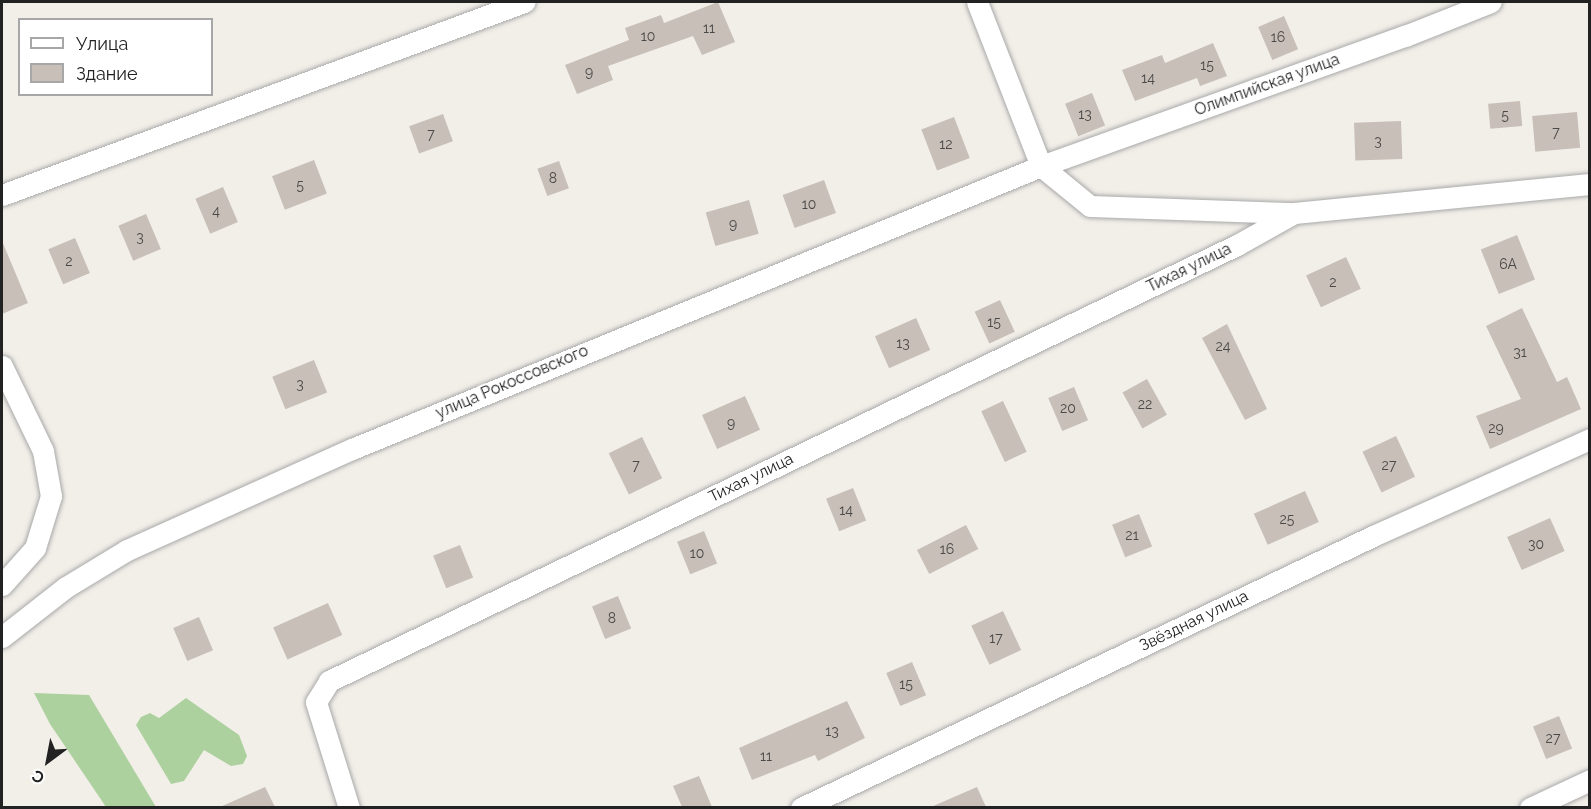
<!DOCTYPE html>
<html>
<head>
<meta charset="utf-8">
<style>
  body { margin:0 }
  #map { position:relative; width:1591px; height:809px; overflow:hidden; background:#f2efe9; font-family:Raleway,sans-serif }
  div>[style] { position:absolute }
  .forest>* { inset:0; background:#add19e }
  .building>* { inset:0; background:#c7bfb8; transform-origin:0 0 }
  .roads { filter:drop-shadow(0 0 2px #a9a9a9) drop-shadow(0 0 2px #a9a9a9) }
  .minor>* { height:21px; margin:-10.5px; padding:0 10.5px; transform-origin:10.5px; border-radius:10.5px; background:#fff }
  span { translate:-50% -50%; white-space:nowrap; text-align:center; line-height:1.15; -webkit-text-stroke:4.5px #fff; paint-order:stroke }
  .number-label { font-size:14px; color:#4b4948 }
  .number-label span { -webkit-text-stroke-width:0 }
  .street-label { font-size:16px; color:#222 }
  .frame { position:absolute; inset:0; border:3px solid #222; pointer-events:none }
  .legend { position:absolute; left:18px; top:18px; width:195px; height:78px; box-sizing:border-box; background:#fff; border:2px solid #a7a7a7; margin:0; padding:8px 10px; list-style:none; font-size:18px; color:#222 }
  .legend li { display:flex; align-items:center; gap:12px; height:30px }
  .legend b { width:30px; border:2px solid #a7a7a7 }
  .north { position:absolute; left:18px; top:731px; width:60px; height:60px; -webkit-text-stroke:4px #fff; paint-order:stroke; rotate:212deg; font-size:16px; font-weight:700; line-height:24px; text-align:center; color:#222 }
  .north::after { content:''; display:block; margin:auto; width:21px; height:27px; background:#222; clip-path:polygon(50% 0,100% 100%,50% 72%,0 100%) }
</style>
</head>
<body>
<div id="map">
  <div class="forest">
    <i style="clip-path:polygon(34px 693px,89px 695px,156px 807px,106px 807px,50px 724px)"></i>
    <i style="clip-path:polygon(186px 698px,239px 735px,247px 756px,243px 764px,231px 766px,204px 750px,184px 781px,171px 784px,136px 725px,141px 717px,150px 713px,159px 718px)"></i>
  </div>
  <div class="building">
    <i style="clip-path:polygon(718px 2px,735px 42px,702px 55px,693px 36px,608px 66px,613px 80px,577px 94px,565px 65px,629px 40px,625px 28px,661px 15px,664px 23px)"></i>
    <i style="left:1284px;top:16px;width:36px;height:28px;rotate:67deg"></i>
    <i style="clip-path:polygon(1213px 43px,1227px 76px,1200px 86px,1197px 78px,1135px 101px,1122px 70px,1162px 55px,1165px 63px)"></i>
    <i style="left:1092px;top:93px;width:35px;height:29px;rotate:68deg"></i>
    <i style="left:1520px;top:101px;width:25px;height:32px;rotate:85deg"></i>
    <i style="left:1577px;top:112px;width:36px;height:45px;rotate:85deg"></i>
    <i style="left:443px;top:114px;width:29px;height:36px;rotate:70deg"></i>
    <i style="left:954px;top:117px;width:44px;height:35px;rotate:69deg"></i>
    <i style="left:1401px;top:121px;width:38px;height:47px;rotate:88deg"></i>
    <i style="left:314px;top:160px;width:36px;height:45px;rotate:69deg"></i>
    <i style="left:559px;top:161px;width:29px;height:23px;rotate:70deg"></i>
    <i style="left:824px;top:180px;width:35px;height:44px;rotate:70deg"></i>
    <i style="left:223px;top:187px;width:38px;height:30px;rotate:67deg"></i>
    <i style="left:749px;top:200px;width:35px;height:45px;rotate:74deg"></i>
    <i style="left:146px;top:214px;width:38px;height:30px;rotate:67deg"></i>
    <i style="left:1517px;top:235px;width:48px;height:39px;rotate:68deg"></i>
    <i style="left:75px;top:238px;width:38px;height:29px;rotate:67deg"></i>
    <i style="clip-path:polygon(2px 241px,28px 303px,2px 314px)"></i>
    <i style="left:1346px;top:257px;width:35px;height:44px;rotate:65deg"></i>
    <i style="left:1000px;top:300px;width:35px;height:28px;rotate:65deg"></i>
    <i style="clip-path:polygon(1522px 308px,1557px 382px,1567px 377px,1581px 409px,1490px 449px,1476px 416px,1521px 399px,1486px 326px)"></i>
    <i style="left:916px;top:318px;width:35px;height:45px;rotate:66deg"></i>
    <i style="clip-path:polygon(1227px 324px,1267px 409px,1245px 420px,1202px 338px)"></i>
    <i style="left:314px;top:360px;width:35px;height:45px;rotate:68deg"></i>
    <i style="left:1147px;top:379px;width:41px;height:28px;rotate:61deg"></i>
    <i style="left:1074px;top:387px;width:36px;height:28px;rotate:67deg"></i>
    <i style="left:745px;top:396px;width:37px;height:47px;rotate:66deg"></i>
    <i style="left:1003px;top:401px;width:56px;height:24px;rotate:65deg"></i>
    <i style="left:1396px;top:436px;width:45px;height:37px;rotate:65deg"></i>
    <i style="left:642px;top:437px;width:46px;height:37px;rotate:64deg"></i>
    <i style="left:853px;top:488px;width:35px;height:29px;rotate:68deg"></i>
    <i style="left:1305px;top:491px;width:34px;height:56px;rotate:66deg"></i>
    <i style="left:1139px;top:514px;width:35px;height:29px;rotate:68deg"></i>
    <i style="left:1550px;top:518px;width:36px;height:47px;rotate:66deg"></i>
    <i style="left:966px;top:525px;width:27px;height:55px;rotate:63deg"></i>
    <i style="left:704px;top:531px;width:35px;height:29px;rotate:68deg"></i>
    <i style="left:460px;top:545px;width:35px;height:29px;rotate:68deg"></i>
    <i style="left:618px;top:596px;width:35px;height:28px;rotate:68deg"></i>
    <i style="left:328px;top:603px;width:35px;height:60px;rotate:66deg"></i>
    <i style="left:1003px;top:611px;width:43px;height:35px;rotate:65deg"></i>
    <i style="left:199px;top:617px;width:36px;height:28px;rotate:67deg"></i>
    <i style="left:912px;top:662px;width:36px;height:28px;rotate:67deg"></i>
    <i style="clip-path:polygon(847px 701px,865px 738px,818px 761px,815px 755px,752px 780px,739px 748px)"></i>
    <i style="left:1559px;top:716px;width:35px;height:28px;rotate:68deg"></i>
    <i style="clip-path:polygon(699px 776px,712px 807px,682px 807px,673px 786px)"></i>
    <i style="clip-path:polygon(265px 787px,275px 807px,220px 807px)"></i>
    <i style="clip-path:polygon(977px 787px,986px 807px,931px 807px)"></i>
  </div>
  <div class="roads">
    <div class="minor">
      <i style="left:977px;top:2px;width:176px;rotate:68.7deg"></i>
      <i style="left:1041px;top:166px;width:63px;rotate:39.2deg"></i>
      <i style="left:1090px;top:206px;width:204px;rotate:2deg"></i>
      <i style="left:1294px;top:213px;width:297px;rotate:-5.6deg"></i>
      <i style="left:2px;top:195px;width:557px;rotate:-20.29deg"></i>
      <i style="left:2px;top:366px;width:94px;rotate:64.2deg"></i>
      <i style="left:43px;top:451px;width:46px;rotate:79.9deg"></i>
      <i style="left:51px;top:496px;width:54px;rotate:107.1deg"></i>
      <i style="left:35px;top:548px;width:50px;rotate:131.7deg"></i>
      <i style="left:2px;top:637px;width:81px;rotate:-38deg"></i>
      <i style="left:66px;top:587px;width:71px;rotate:-31.2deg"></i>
      <i style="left:127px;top:550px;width:247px;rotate:-24.2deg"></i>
      <i style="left:352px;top:449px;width:745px;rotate:-22.33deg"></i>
      <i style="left:1041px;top:166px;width:387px;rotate:-19.7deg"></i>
      <i style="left:1405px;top:36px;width:92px;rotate:-21.6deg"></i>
      <i style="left:349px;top:808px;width:111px;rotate:-107.3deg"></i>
      <i style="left:316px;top:702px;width:25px;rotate:-58deg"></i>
      <i style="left:329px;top:681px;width:1007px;rotate:-25.65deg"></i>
      <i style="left:1237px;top:245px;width:65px;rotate:-29.3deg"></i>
      <i style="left:801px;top:808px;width:633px;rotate:-25.43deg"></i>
      <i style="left:1373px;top:536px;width:238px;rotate:-24.1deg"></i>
      <i style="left:1530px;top:808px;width:66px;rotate:-25deg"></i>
    </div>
  </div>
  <div class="number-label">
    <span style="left:709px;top:28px">11</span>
    <span style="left:648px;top:36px">10</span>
    <span style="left:1278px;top:37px">16</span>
    <span style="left:1207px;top:65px">15</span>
    <span style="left:589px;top:72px">9</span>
    <span style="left:1148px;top:78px">14</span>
    <span style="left:1085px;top:114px">13</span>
    <span style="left:1505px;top:115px">5</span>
    <span style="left:1556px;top:132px">7</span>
    <span style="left:431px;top:134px">7</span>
    <span style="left:1378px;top:141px">3</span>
    <span style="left:946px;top:144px">12</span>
    <span style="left:553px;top:178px">8</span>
    <span style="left:300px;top:185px">5</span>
    <span style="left:809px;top:204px">10</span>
    <span style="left:216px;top:211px">4</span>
    <span style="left:733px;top:224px">9</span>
    <span style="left:140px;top:237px">3</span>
    <span style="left:69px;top:261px">2</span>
    <span style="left:1508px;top:264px">6А</span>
    <span style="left:1333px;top:282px">2</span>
    <span style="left:994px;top:322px">15</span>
    <span style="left:903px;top:343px">13</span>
    <span style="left:1223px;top:346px">24</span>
    <span style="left:1520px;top:352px">31</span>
    <span style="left:300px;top:384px">3</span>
    <span style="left:1145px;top:404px">22</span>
    <span style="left:1068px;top:408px">20</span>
    <span style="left:731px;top:423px">9</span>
    <span style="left:1496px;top:428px">29</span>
    <span style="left:636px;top:465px">7</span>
    <span style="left:1389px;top:465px">27</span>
    <span style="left:846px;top:510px">14</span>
    <span style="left:1287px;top:519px">25</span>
    <span style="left:1132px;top:535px">21</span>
    <span style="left:1536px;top:544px">30</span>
    <span style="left:947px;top:549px">16</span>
    <span style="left:697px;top:553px">10</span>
    <span style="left:612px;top:618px">8</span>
    <span style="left:996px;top:638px">17</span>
    <span style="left:906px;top:684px">15</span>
    <span style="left:832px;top:731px">13</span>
    <span style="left:1553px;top:738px">27</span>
    <span style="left:766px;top:756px">11</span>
  </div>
  <div class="street-label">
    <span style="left:1267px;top:85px;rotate:-20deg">Олимпийская улица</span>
    <span style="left:1189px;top:268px;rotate:-26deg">Тихая улица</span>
    <span style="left:512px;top:382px;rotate:-23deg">улица Рокоссовского</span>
    <span style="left:751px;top:478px;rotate:-26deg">Тихая улица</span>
    <span style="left:1194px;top:621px;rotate:-26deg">Звёздная улица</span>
  </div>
  <div class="frame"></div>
  <ul class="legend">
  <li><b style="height:8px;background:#fff"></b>Улица</li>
  <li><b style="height:16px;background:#c7bfb8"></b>Здание</li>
  </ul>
  <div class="north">С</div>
</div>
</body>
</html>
